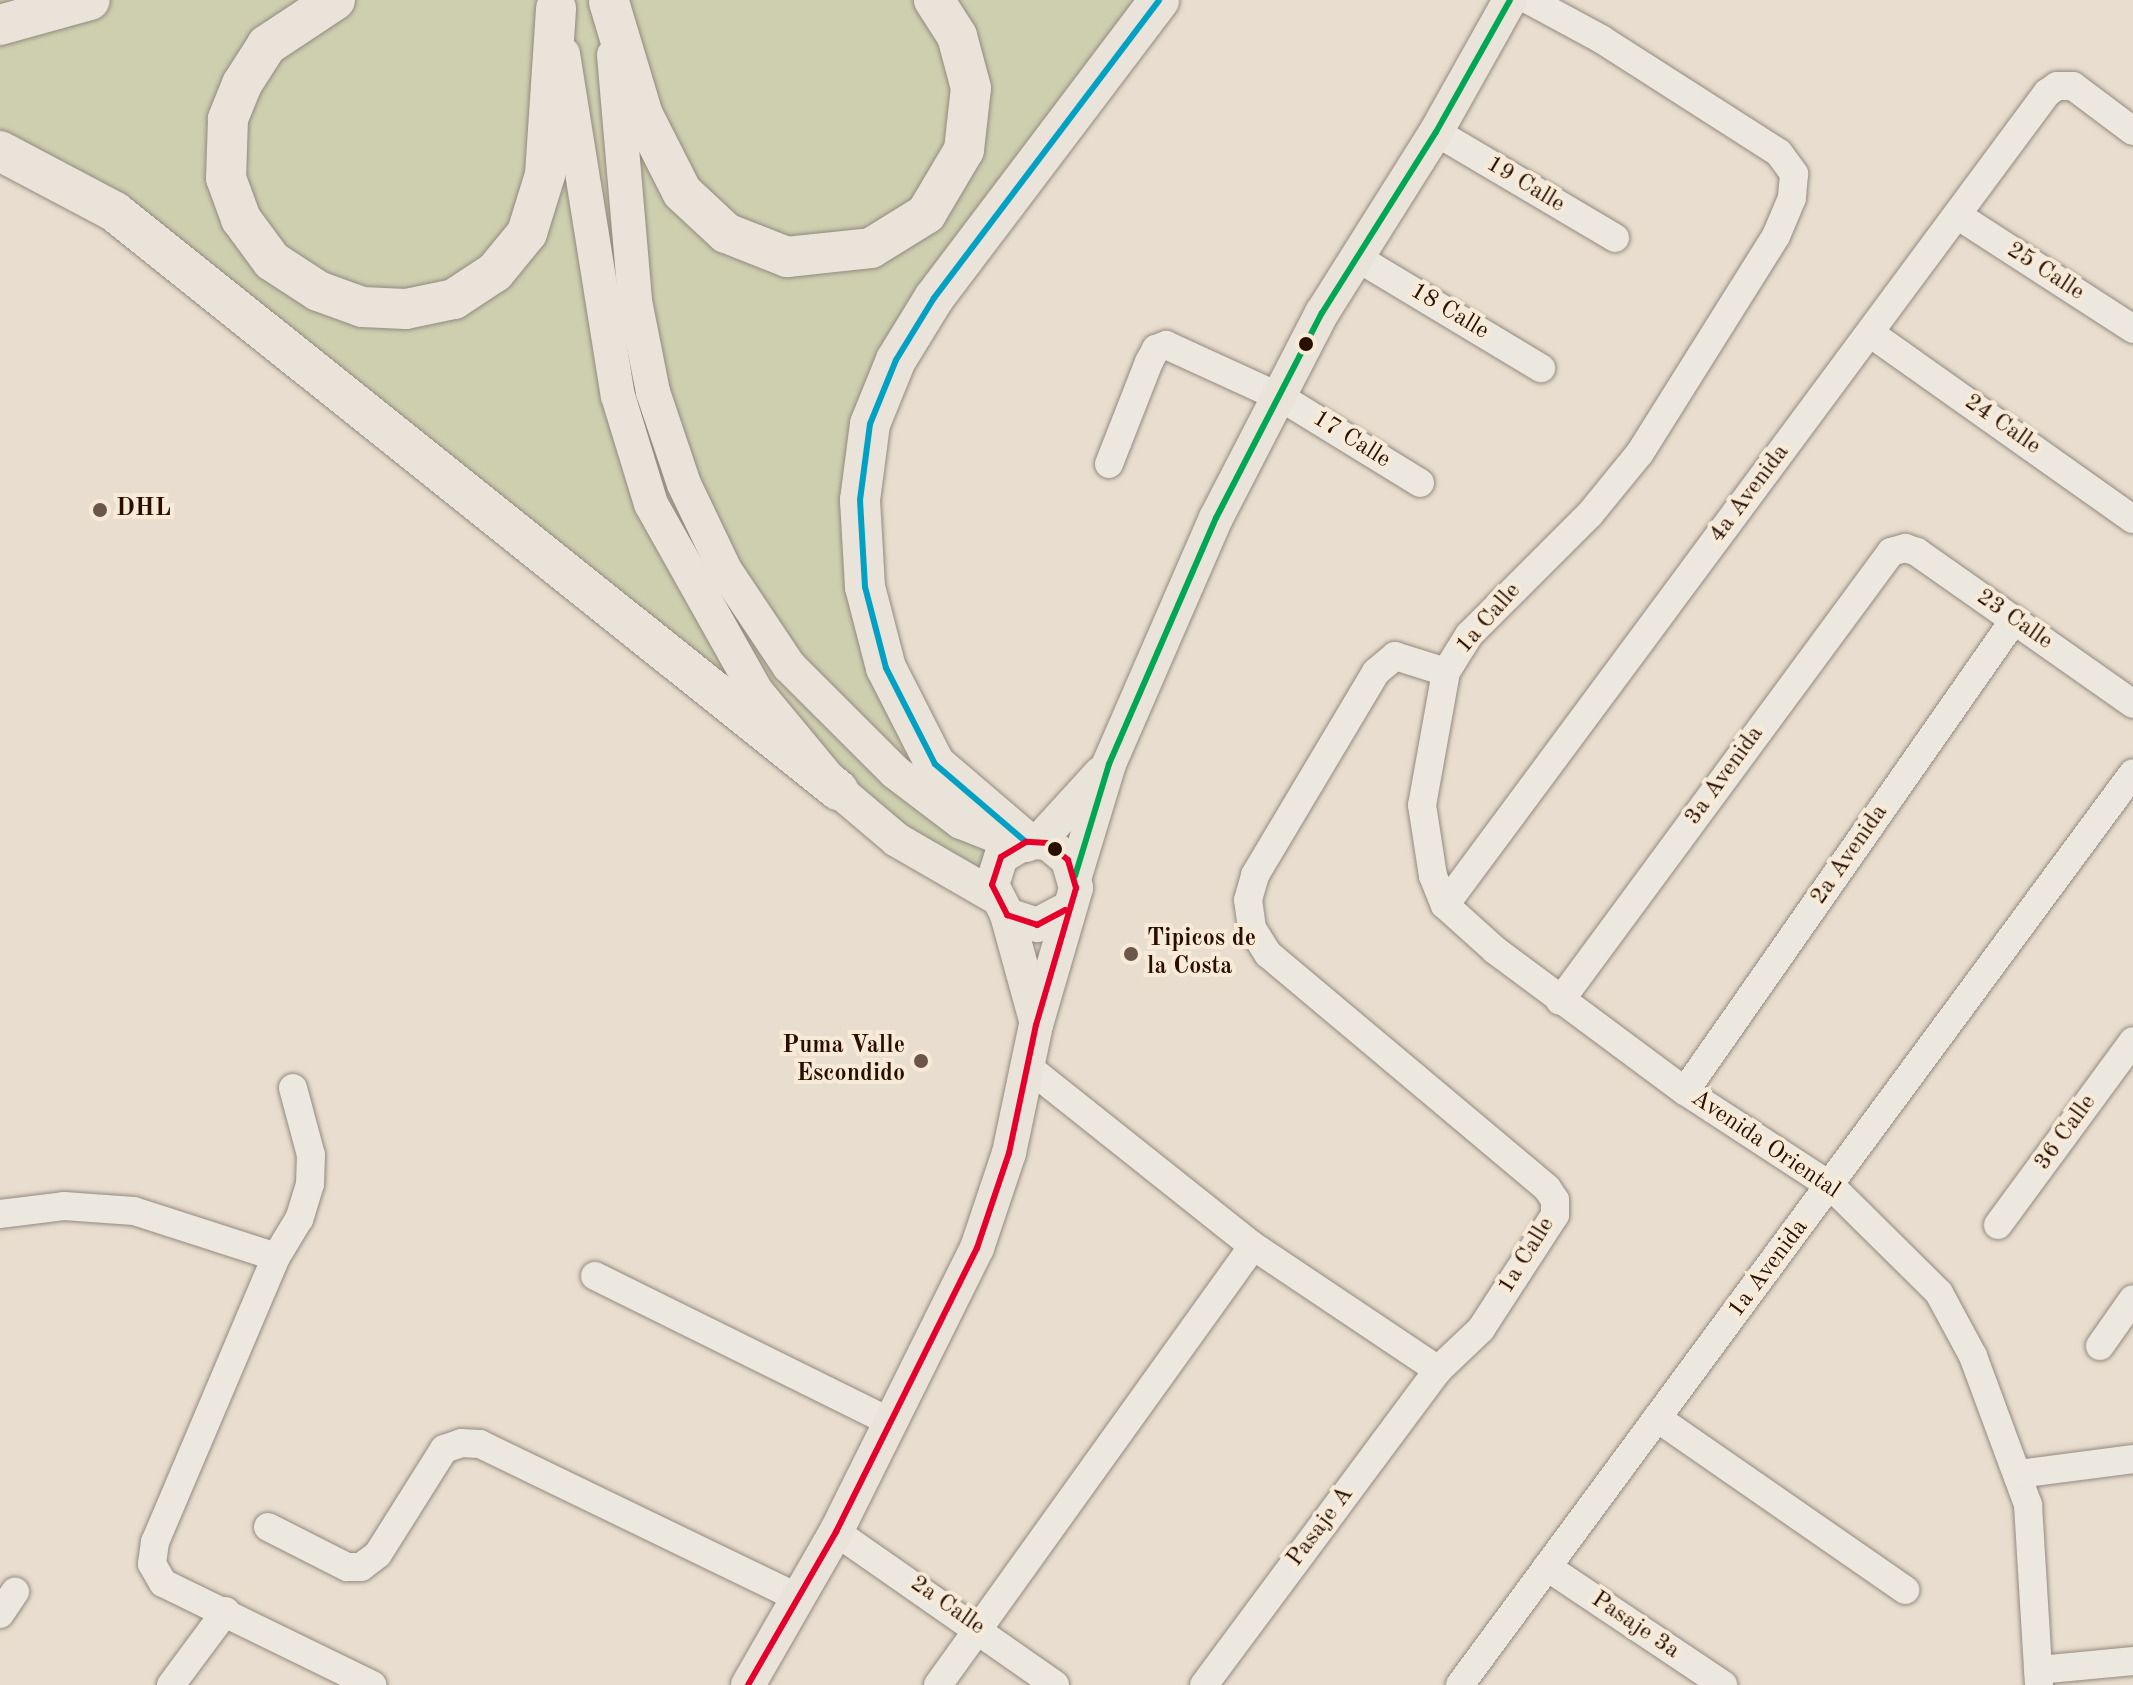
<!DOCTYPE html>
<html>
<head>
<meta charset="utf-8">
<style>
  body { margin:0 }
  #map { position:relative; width:2133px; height:1685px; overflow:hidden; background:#e8ddce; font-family:"Old Standard TT",serif }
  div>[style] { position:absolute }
  .green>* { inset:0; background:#cdcfaf }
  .roads { filter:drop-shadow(0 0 2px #93897f) drop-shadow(0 0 2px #93897f) }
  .minor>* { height:28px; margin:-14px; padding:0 14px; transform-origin:14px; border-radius:14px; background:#ece7df }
  .major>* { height:34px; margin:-17px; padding:0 17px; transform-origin:17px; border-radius:17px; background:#e9e3da }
  .highway>* { height:40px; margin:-20px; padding:0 20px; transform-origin:20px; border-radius:20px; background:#e9e3da }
  .bus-1>* { height:6px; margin:-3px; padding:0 3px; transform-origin:3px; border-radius:3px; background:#00a651 }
  .bus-2>* { height:6px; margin:-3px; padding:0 3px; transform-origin:3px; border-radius:3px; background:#02a1c4 }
  .bus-3>* { height:6px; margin:-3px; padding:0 3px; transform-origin:3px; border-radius:3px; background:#e4002b }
  .dots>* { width:22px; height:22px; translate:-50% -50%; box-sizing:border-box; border:4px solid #f7ebd8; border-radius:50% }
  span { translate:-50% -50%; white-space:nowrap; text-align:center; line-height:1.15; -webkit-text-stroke:8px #f7ebd8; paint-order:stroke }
  .street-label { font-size:24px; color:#290e02 }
  .poi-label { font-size:24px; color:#290e02; font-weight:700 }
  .left { translate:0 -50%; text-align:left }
  .right { translate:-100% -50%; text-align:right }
</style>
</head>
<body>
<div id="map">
  <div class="green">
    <i style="clip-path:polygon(0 0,1159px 0,870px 424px,886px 668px,1017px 844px,994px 896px,115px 212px,0 151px)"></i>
  </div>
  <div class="roads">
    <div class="minor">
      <i style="left:1529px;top:0;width:82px;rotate:28.4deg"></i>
      <i style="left:1601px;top:39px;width:211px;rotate:32.6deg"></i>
      <i style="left:1779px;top:153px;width:26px;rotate:54deg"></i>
      <i style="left:1794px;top:174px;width:24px;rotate:95deg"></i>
      <i style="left:1792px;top:198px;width:41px;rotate:112.8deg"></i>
      <i style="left:1776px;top:236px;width:257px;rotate:122.1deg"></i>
      <i style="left:1639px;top:454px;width:77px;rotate:129.2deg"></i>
      <i style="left:1590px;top:514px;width:171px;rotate:135deg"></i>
      <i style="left:1469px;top:635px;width:44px;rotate:121.9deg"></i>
      <i style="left:1446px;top:672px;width:135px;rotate:100.2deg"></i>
      <i style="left:1422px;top:805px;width:72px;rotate:81.2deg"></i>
      <i style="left:1433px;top:876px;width:31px;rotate:68deg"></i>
      <i style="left:1445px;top:905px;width:67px;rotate:42deg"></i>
      <i style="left:1495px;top:950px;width:237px;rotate:36.6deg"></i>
      <i style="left:1685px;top:1091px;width:174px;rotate:33.1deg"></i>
      <i style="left:1831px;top:1186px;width:152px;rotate:44.7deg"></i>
      <i style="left:1939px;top:1293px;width:72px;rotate:61.6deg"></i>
      <i style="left:1973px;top:1356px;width:159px;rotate:69.7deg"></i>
      <i style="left:2028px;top:1505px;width:180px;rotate:86.5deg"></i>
      <i style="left:1436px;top:132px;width:208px;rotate:30.6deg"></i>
      <i style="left:1957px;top:215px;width:210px;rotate:32.9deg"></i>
      <i style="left:1356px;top:257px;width:216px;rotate:31deg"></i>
      <i style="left:1870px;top:333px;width:322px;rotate:35.3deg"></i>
      <i style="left:1109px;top:464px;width:110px;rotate:-68.6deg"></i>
      <i style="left:1149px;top:362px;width:15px;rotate:-62deg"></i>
      <i style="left:1156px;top:349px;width:11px;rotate:-22deg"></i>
      <i style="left:1166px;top:345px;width:128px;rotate:24.6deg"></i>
      <i style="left:1282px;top:398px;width:162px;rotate:31.6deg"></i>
      <i style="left:1445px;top:905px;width:1011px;rotate:-53.45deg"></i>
      <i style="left:2047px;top:93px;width:12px;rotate:-35deg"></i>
      <i style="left:2057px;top:86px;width:16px"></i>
      <i style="left:2073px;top:86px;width:75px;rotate:36.9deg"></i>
      <i style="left:1560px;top:1001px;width:558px;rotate:-53.6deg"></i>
      <i style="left:1891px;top:552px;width:15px;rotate:-16deg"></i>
      <i style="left:1905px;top:548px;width:13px;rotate:18deg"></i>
      <i style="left:1917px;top:552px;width:264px;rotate:35.1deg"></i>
      <i style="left:1029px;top:1068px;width:286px;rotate:38.5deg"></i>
      <i style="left:1253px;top:1246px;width:223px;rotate:33.8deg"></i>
      <i style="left:293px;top:1088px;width:69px;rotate:75deg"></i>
      <i style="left:311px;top:1155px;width:29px;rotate:92deg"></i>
      <i style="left:310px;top:1184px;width:37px;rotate:107deg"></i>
      <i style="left:299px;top:1219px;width:44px;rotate:121.2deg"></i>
      <i style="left:276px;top:1257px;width:310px;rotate:113deg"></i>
      <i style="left:155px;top:1542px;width:22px;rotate:98deg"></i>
      <i style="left:152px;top:1564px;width:22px;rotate:60deg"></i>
      <i style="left:163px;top:1583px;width:233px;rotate:26deg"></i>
      <i style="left:1685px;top:1091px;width:575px;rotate:-55.07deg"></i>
      <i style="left:0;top:1214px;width:64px;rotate:-7.1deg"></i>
      <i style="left:64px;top:1206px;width:70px;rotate:4.1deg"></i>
      <i style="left:134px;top:1211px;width:149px;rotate:17.9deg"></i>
      <i style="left:1998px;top:1225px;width:228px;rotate:-53.7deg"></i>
      <i style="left:595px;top:1276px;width:329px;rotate:26.3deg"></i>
      <i style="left:2100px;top:1346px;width:57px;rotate:-54.9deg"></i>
      <i style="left:1657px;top:1418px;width:302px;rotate:34.7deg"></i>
      <i style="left:2018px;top:1474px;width:116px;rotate:-7.4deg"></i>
      <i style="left:268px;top:1527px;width:89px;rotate:26.9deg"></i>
      <i style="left:347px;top:1567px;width:14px"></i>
      <i style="left:361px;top:1567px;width:21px;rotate:-37deg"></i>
      <i style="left:378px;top:1554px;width:124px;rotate:-57.8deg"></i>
      <i style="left:444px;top:1449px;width:18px;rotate:-19deg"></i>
      <i style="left:461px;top:1443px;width:19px;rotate:3deg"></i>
      <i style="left:480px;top:1444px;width:353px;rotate:25.8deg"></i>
      <i style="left:836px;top:1532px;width:267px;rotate:34.9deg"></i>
      <i style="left:1547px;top:1567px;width:212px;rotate:33.8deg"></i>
      <i style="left:0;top:1614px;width:27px;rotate:-56deg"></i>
      <i style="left:2038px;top:1670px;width:95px;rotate:-5.4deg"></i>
      <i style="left:171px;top:1685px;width:92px;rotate:-53.4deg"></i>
      <i style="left:938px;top:1685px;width:540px;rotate:-54.34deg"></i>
      <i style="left:1204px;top:1685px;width:392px;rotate:-53.4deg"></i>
      <i style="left:1438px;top:1370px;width:59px;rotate:-43.6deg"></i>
      <i style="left:1481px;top:1329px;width:136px;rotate:-57deg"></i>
      <i style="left:1555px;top:1215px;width:15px;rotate:-90deg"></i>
      <i style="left:1555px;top:1200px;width:14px;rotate:-124deg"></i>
      <i style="left:1547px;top:1188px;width:364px;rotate:-140deg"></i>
      <i style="left:1268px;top:954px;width:31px;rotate:-122deg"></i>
      <i style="left:1252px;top:928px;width:28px;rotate:-98deg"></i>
      <i style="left:1248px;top:900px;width:26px;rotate:-74deg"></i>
      <i style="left:1255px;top:875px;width:236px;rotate:-59.2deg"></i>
      <i style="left:1376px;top:672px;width:25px;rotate:-40deg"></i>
      <i style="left:1395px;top:656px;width:53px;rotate:17.4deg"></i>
      <i style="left:1460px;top:1685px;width:1133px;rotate:-53.57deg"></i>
    </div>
    <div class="major">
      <i style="left:563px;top:54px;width:346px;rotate:80.9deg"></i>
      <i style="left:618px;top:396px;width:113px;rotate:73deg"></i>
      <i style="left:651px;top:504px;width:214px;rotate:60.7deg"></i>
      <i style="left:756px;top:691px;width:129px;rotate:50.4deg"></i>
      <i style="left:838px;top:790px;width:77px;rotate:40.3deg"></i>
      <i style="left:897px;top:840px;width:112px;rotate:30deg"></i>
      <i style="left:614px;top:55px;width:247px;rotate:85.1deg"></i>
      <i style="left:635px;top:301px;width:93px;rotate:78.8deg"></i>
      <i style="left:653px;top:392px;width:97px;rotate:71.4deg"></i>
      <i style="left:684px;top:484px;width:95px;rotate:64.5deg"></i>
      <i style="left:725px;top:570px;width:115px;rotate:56.3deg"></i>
      <i style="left:789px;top:666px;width:150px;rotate:45deg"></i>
      <i style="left:895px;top:772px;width:83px;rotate:37.1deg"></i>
      <i style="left:961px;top:822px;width:60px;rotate:21.4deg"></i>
      <i style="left:1039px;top:841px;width:92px;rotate:-47.6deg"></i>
      <i style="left:1075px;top:876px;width:117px;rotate:-73.1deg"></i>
      <i style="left:1109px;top:764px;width:268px;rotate:-66.5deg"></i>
      <i style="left:1216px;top:518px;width:231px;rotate:-62.7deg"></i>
      <i style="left:1322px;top:313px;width:214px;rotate:-57.8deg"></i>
      <i style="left:1436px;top:132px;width:151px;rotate:-60.7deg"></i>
      <i style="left:1007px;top:915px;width:106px;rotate:74.6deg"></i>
      <i style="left:748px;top:1685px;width:177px;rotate:-60.1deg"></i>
      <i style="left:836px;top:1532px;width:317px;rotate:-63.6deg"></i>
      <i style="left:977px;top:1248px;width:100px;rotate:-71.4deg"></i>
      <i style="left:1009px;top:1153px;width:131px;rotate:-78.1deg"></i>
      <i style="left:1036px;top:1025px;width:143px;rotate:-73.7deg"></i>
      <i style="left:1076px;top:888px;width:29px;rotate:-106deg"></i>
      <i style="left:1068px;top:860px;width:26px;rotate:-140deg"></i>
      <i style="left:1048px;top:843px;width:22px;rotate:-177deg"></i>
      <i style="left:1026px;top:842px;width:29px;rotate:149deg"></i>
      <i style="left:1001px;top:857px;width:29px;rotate:108deg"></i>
      <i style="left:992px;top:885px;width:34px;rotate:63deg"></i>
      <i style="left:1007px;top:915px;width:32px;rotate:18deg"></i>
      <i style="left:1037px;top:925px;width:32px;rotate:-28deg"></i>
    </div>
    <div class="highway">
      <i style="left:335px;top:0;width:82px;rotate:146.5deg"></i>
      <i style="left:267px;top:45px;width:46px;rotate:122.7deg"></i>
      <i style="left:242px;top:84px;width:38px;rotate:112deg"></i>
      <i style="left:228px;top:119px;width:59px;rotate:91.9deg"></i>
      <i style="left:226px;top:178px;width:44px;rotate:69.9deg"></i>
      <i style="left:241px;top:219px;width:52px;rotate:53.6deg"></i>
      <i style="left:272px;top:261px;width:55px;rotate:33.1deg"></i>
      <i style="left:318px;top:291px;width:47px;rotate:20deg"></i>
      <i style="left:362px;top:307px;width:44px;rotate:2.6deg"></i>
      <i style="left:406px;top:309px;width:49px;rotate:-11.8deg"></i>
      <i style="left:454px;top:299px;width:49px;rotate:-33.4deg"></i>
      <i style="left:495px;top:272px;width:50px;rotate:-50.6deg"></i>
      <i style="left:527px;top:233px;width:61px;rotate:-72.8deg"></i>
      <i style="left:545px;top:175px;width:167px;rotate:-86.2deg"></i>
      <i style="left:609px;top:2px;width:118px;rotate:73.3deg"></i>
      <i style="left:643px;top:115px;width:86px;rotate:63.1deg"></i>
      <i style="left:682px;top:192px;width:60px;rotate:43deg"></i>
      <i style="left:726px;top:233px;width:66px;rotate:21.5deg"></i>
      <i style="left:787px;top:257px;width:84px;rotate:-6.1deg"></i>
      <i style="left:871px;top:248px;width:65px;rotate:-31.7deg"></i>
      <i style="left:926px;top:214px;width:74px;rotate:-59.3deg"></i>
      <i style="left:964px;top:150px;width:62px;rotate:-83.6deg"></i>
      <i style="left:971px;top:88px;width:54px;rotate:-105.1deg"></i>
      <i style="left:957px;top:36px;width:43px;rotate:-122.6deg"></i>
      <i style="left:0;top:25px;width:93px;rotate:-15.5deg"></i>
      <i style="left:0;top:151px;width:130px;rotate:27.9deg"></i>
      <i style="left:115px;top:212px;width:926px;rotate:38.64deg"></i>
      <i style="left:1026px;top:842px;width:120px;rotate:-139.4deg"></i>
      <i style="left:935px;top:764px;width:108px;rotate:-117deg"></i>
      <i style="left:886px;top:668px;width:84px;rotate:-104.5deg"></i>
      <i style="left:865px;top:587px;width:87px;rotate:-93.3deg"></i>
      <i style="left:860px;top:500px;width:77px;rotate:-82.5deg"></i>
      <i style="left:870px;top:424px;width:69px;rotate:-67.9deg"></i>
      <i style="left:896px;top:360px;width:73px;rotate:-58.5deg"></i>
      <i style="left:934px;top:298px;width:373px;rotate:-52.9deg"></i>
    </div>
  </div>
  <div class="bus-1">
    <i style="left:1075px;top:876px;width:117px;rotate:-73.1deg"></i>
    <i style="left:1109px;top:764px;width:268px;rotate:-66.5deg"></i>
    <i style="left:1216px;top:518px;width:231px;rotate:-62.7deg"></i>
    <i style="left:1322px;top:313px;width:214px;rotate:-57.8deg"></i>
    <i style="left:1436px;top:132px;width:151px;rotate:-60.7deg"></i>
  </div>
  <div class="bus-2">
    <i style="left:1026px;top:842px;width:120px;rotate:-139.4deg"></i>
    <i style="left:935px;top:764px;width:108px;rotate:-117deg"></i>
    <i style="left:886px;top:668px;width:84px;rotate:-104.5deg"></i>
    <i style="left:865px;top:587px;width:87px;rotate:-93.3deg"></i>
    <i style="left:860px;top:500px;width:77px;rotate:-82.5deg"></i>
    <i style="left:870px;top:424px;width:69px;rotate:-67.9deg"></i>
    <i style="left:896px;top:360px;width:73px;rotate:-58.5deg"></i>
    <i style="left:934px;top:298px;width:373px;rotate:-52.9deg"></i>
  </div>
  <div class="bus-3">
    <i style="left:748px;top:1685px;width:177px;rotate:-60.1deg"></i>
    <i style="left:836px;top:1532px;width:317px;rotate:-63.6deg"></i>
    <i style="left:977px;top:1248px;width:100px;rotate:-71.4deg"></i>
    <i style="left:1009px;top:1153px;width:131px;rotate:-78.1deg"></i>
    <i style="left:1036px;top:1025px;width:143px;rotate:-73.7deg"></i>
    <i style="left:1076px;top:888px;width:29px;rotate:-106deg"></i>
    <i style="left:1068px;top:860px;width:26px;rotate:-140deg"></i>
    <i style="left:1048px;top:843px;width:22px;rotate:-177deg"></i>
    <i style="left:1026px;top:842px;width:29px;rotate:149deg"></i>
    <i style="left:1001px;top:857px;width:29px;rotate:108deg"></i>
    <i style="left:992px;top:885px;width:34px;rotate:63deg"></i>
    <i style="left:1007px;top:915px;width:32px;rotate:18deg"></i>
    <i style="left:1037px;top:925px;width:32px;rotate:-28deg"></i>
  </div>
  <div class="dots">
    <i style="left:1306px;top:344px;background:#290e02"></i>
    <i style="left:100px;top:510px;background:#6c5649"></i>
    <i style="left:1055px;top:849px;background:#290e02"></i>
    <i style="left:1131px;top:954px;background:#6c5649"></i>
    <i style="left:921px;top:1061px;background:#6c5649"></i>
  </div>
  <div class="street-label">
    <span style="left:1525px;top:185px;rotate:31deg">19 Calle</span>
    <span style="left:2045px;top:272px;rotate:33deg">25 Calle</span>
    <span style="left:1449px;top:312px;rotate:31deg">18 Calle</span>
    <span style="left:2002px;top:425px;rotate:35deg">24 Calle</span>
    <span style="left:1351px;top:440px;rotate:32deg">17 Calle</span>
    <span style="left:1750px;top:494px;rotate:-53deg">4a Avenida</span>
    <span style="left:1489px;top:619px;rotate:-49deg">1a Calle</span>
    <span style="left:2014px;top:620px;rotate:35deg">23 Calle</span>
    <span style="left:1725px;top:776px;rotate:-54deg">3a Avenida</span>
    <span style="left:1850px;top:855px;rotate:-55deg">2a Avenida</span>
    <span style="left:2066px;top:1133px;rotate:-54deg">36 Calle</span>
    <span style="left:1765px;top:1145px;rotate:34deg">Avenida Oriental</span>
    <span style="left:1527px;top:1256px;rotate:-58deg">1a Calle</span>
    <span style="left:1769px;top:1269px;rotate:-53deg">1a Avenida</span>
    <span style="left:1321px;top:1527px;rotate:-53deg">Pasaje A</span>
    <span style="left:947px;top:1606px;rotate:35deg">2a Calle</span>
    <span style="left:1635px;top:1626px;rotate:34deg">Pasaje 3a</span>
  </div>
  <div class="poi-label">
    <span class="left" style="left:116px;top:510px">DHL</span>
    <span class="left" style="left:1147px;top:954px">Tipicos de<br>la Costa</span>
    <span class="right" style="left:905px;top:1061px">Puma Valle<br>Escondido</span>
  </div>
</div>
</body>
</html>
